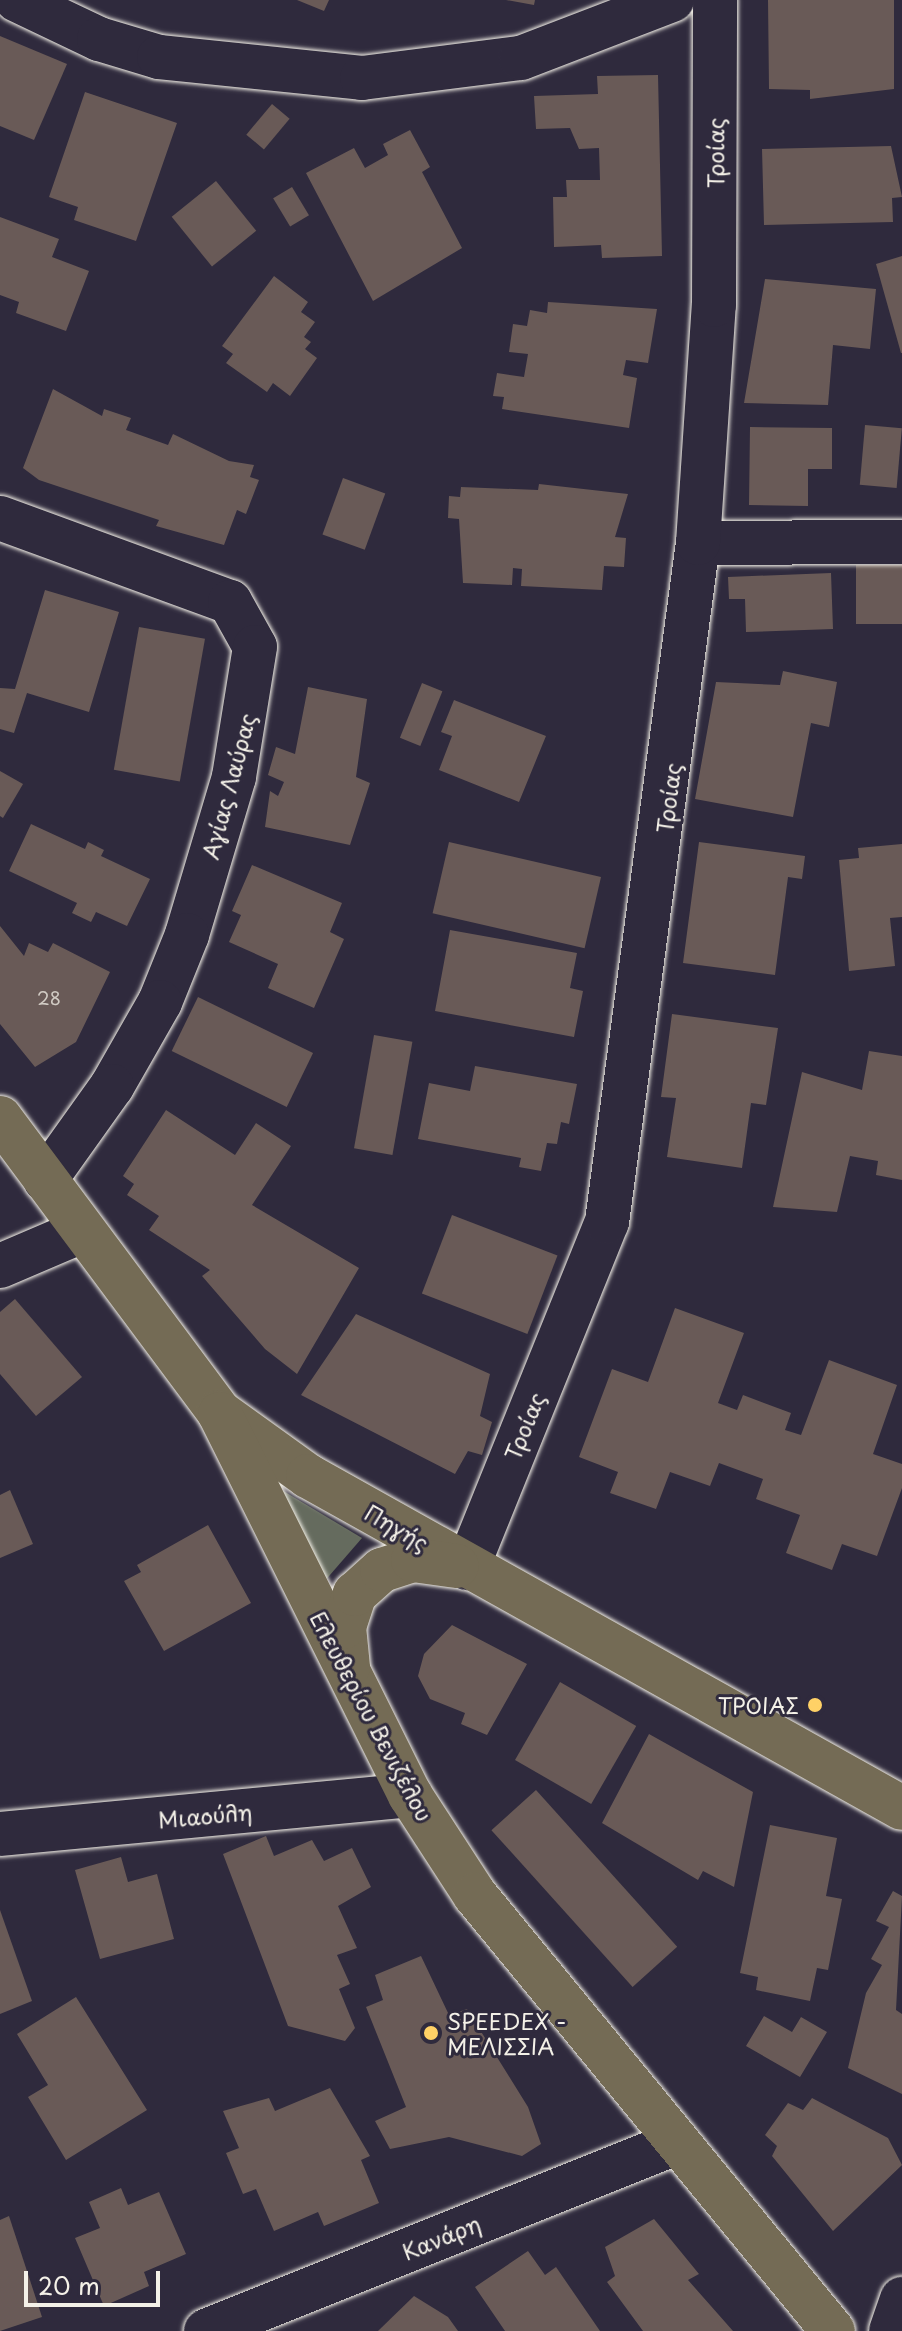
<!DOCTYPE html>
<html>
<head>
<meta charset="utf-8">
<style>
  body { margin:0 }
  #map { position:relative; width:902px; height:2331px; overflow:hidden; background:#2f2a3d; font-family:"Playpen Sans",sans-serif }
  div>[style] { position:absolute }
  .green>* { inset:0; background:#656b5e }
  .building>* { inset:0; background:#695a57; transform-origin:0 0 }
  .roads { filter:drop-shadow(0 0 2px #f4f1e8) drop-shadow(0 0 2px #f4f1e8) }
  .minor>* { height:44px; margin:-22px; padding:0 22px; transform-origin:22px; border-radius:22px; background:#2f2a3d }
  .major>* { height:44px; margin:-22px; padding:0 22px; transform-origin:22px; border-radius:22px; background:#746b55 }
  .dots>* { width:22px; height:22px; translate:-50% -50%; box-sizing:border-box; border:4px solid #2f2a3d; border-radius:50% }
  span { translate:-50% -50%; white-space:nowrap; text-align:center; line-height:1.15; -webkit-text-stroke:6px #2f2a3d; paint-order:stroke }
  .number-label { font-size:18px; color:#d1cbc4 }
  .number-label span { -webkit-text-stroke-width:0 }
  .street-label { font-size:22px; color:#f4f1e8 }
  .poi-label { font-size:22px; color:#f4f1e8 }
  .right { translate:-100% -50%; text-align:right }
  .left { translate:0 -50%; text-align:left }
  .scale { position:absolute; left:24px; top:2271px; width:136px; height:36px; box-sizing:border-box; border:4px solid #f4f1e8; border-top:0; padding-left:10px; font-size:24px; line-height:28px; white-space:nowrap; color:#f4f1e8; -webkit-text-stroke:6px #2f2a3d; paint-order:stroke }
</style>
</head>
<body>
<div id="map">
  <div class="green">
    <i style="clip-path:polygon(275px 1486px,362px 1538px,323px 1583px)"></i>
  </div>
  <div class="building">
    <i style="clip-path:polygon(297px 0,329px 0,324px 11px)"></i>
    <i style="clip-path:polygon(506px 0,535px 0,534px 5px)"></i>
    <i style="clip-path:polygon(768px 0,894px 0,894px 89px,810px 99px,810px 90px,769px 89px)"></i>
    <i style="clip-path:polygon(0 36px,67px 64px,34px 140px,0 126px)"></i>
    <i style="clip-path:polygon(658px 75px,662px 256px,602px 258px,601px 245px,554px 247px,553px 197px,567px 197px,566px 180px,600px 180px,599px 148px,579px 149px,570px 128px,536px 129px,534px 96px,598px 94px,597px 76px)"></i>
    <i style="clip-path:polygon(85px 92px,177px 123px,136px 241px,74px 220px,78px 207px,49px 197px)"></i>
    <i style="left:272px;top:104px;width:23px;height:40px;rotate:40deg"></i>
    <i style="clip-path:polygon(410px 130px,430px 167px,422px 172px,462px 248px,373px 301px,306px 173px,354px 148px,365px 168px,388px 155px,383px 144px)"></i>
    <i style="clip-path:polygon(891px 146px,902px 197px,892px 198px,893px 222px,764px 225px,762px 149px)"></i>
    <i style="left:216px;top:181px;width:64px;height:57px;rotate:51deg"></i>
    <i style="left:292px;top:187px;width:33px;height:22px;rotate:59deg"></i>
    <i style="clip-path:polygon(0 217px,59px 239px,52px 257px,89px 271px,66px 331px,16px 313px,19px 302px,0 295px)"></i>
    <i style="clip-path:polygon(902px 256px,902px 353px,901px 353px,876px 264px)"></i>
    <i style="clip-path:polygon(274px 276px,308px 302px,301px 312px,315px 322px,304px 337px,311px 342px,305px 349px,317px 358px,290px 396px,273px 383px,267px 392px,226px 363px,233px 354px,222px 346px)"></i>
    <i style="clip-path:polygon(765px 279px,876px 289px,870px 349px,833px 345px,828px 405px,744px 403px)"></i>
    <i style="clip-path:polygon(548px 302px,657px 309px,648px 363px,626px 360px,623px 375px,637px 378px,629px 428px,502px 409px,504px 397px,493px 396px,497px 373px,524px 377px,528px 354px,509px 352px,513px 324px,527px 326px,530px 310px,547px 313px)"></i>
    <i style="clip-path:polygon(53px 389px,102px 416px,104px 409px,131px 418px,126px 430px,168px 445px,173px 434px,229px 461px,254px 465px,250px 477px,259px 480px,246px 514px,237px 510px,224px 545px,156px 526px,159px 520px,39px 480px,23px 468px)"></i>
    <i style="left:865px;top:425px;width:37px;height:60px;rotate:5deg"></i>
    <i style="clip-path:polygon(750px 427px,832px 428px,832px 469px,808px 469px,808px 506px,749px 505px)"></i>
    <i style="left:343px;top:478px;width:45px;height:60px;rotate:20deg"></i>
    <i style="clip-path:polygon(539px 484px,628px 494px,615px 537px,626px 538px,624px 567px,604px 566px,602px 590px,521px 586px,522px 569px,513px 568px,512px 585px,463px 583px,459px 519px,448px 518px,449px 496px,460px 497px,461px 487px,538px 490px)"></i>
    <i style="left:902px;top:565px;width:59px;height:46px;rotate:90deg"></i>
    <i style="clip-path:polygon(831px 573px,833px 629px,746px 632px,745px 599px,729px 599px,728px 577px)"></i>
    <i style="clip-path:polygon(45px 590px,119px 612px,89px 712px,27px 693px,14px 733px,0 729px,0 688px,15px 689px)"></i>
    <i style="left:139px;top:627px;width:67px;height:145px;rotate:10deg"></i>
    <i style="clip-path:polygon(783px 671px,837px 682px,829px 727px,811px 723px,793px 817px,695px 799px,716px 682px,780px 685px)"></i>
    <i style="left:422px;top:683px;width:22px;height:59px;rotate:22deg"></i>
    <i style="clip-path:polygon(308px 687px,367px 699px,356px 777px,370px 783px,350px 845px,265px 827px,270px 791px,278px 796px,284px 782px,268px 775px,276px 747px,295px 754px)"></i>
    <i style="clip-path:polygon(454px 700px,546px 736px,519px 802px,439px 770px,452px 736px,441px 732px)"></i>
    <i style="clip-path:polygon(0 771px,23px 784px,3px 818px,0 816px)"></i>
    <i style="clip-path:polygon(31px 824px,85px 849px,88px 842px,104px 850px,101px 856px,150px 879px,127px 926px,96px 912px,91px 922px,72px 913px,77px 903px,9px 871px)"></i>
    <i style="left:449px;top:842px;width:156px;height:73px;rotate:13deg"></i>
    <i style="clip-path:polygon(699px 842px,805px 856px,802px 879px,788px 877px,775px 975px,683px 963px)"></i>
    <i style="clip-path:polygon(902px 844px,902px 917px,890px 918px,895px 966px,849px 971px,839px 860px,859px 858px,858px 848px)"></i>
    <i style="clip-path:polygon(252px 865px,342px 903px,330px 932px,344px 939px,314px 1008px,268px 988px,278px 964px,229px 942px,241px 915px,232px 911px)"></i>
    <i style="clip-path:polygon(0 926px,24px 956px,29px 943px,48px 952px,53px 943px,110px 972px,76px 1042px,35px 1067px,0 1024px)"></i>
    <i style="clip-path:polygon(450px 930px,577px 953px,570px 988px,583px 991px,574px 1037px,435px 1011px)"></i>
    <i style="left:198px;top:997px;width:128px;height:60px;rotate:26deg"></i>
    <i style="clip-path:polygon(672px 1014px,778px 1028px,766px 1105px,751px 1103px,742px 1168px,667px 1157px,676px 1098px,661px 1097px)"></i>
    <i style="left:374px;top:1035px;width:39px;height:115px;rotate:10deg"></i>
    <i style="clip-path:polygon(869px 1051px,902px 1056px,902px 1180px,876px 1175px,878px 1161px,850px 1156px,837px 1212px,773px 1207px,802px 1072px,862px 1090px)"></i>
    <i style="clip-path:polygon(475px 1066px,577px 1084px,569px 1124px,561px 1122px,557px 1144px,547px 1143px,541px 1171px,519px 1167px,521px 1158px,418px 1139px,429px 1083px,470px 1091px)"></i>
    <i style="clip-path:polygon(166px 1110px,235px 1155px,256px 1123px,291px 1146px,252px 1205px,359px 1268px,297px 1374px,265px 1349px,202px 1276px,210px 1270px,149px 1230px,159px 1216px,127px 1195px,134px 1184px,123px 1176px)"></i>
    <i style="left:452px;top:1215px;width:113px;height:84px;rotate:21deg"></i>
    <i style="clip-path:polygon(15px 1299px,82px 1377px,36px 1416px,0 1374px,0 1312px)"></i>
    <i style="clip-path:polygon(675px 1308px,744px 1333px,718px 1403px,737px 1410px,743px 1395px,791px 1413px,785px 1430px,801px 1435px,829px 1360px,897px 1385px,873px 1454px,902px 1464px,902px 1488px,877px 1556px,842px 1544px,832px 1570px,786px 1553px,800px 1515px,756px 1499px,763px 1479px,719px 1463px,710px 1486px,670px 1472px,656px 1509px,610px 1493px,618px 1472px,579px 1457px,612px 1369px,648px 1382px)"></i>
    <i style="clip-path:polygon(356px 1314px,490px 1374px,480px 1416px,492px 1422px,482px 1455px,468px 1451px,455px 1474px,301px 1395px)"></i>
    <i style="clip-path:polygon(10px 1490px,33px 1544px,0 1558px,0 1495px)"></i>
    <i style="clip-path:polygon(208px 1525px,251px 1603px,164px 1651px,124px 1581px,141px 1572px,137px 1565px)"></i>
    <i style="clip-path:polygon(452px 1625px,527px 1664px,487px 1735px,461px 1724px,465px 1713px,430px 1699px,418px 1676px,424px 1654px)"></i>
    <i style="left:560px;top:1682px;width:88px;height:90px;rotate:30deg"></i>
    <i style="clip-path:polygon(649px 1734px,753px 1792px,734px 1887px,703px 1871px,698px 1880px,602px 1823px)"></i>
    <i style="left:536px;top:1790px;width:211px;height:60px;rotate:48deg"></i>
    <i style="clip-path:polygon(770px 1825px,837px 1838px,826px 1896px,842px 1899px,828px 1970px,817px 1968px,810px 2001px,756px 1990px,758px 1977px,740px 1973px)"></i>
    <i style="clip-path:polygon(266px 1836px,274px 1856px,312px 1840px,324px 1861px,352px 1848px,371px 1887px,338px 1906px,357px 1948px,337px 1955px,350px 1984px,339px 1989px,355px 2028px,345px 2041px,288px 2026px,223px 1854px)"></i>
    <i style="clip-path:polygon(121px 1857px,128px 1882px,157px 1874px,174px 1939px,100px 1959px,75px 1870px)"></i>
    <i style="clip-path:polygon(893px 1891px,902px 1896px,896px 2010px,902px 2014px,902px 2094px,848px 2068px,866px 1993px,882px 1965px,871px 1959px,889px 1927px,876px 1921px)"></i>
    <i style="clip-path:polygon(0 1910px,32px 2001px,0 2014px)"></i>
    <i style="clip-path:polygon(421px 1956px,449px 2015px,467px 2009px,528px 2107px,541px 2144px,522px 2156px,449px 2137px,390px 2149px,375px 2121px,406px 2107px,366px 2007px,383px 2000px,375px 1975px)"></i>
    <i style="clip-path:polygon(76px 1997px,147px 2110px,66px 2160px,28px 2097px,48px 2085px,17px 2034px)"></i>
    <i style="clip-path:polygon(764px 2016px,792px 2032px,801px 2017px,827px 2032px,800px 2077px,746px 2046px)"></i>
    <i style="clip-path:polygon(330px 2088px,370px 2156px,361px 2160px,379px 2203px,324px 2226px,318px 2212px,274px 2231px,256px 2189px,243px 2194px,226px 2153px,239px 2148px,223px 2111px,269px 2098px,275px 2111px)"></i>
    <i style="clip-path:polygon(812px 2098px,888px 2138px,902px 2165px,833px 2231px,772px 2156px,777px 2146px,765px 2135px,788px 2103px,803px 2110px)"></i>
    <i style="clip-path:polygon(121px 2188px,128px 2205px,159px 2192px,186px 2254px,144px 2272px,149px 2286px,104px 2306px,75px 2238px,100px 2228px,89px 2202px)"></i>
    <i style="clip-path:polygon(9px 2216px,42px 2317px,0 2331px,0 2220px)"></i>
    <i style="clip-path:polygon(654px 2219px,699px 2274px,688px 2280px,733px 2331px,643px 2331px,607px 2282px,615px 2276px,605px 2247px)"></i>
    <i style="clip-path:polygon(528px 2251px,545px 2275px,556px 2267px,600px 2331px,505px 2331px,475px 2287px)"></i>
    <i style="clip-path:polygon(414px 2296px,448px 2317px,458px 2331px,378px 2331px)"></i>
  </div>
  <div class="roads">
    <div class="minor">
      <i style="left:17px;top:0;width:91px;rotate:25.4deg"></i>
      <i style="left:99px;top:39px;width:63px;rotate:16.7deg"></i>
      <i style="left:159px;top:57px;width:204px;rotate:5.9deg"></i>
      <i style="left:362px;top:78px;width:160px;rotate:-7.2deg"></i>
      <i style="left:521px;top:58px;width:162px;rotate:-21deg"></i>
      <i style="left:0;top:518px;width:245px;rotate:20.1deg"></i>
      <i style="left:230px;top:602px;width:51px;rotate:60.9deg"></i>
      <i style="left:255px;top:647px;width:132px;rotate:99.2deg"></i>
      <i style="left:234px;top:777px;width:165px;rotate:106.6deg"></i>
      <i style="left:187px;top:935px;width:72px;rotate:111.9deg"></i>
      <i style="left:160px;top:1002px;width:97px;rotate:119.7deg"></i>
      <i style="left:112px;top:1086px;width:115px;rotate:125.5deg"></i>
      <i style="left:698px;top:543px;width:204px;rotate:-0.3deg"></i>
      <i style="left:0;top:1266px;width:89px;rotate:-23.1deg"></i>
      <i style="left:467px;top:1568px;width:373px;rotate:-68deg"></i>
      <i style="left:607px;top:1222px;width:685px;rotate:-82.37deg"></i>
      <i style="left:698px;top:543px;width:239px;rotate:-86.2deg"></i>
      <i style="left:714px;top:305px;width:305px;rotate:-89.8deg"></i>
      <i style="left:0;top:1834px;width:412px;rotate:-5.4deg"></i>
      <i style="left:206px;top:2331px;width:506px;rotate:-21.8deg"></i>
      <i style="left:891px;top:2331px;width:34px;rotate:-71deg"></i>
    </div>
    <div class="major">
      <i style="left:0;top:1118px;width:367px;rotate:53.3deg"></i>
      <i style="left:219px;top:1412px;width:110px;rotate:35.7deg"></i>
      <i style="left:308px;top:1476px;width:680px;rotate:29.2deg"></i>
      <i style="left:220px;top:1414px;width:426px;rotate:63.5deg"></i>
      <i style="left:410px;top:1795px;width:119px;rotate:57deg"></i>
      <i style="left:475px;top:1895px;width:564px;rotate:50.61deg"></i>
      <i style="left:348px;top:1667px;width:40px;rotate:-95.7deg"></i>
      <i style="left:344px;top:1627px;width:35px;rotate:-72deg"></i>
      <i style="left:355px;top:1594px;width:36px;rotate:-42deg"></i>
      <i style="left:382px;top:1570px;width:33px;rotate:-18deg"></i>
      <i style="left:413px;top:1560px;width:44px;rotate:7.8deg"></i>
    </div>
  </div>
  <div class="dots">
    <i style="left:815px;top:1705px;background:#ffd166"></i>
    <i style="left:431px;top:2033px;background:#ffd166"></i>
  </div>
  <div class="number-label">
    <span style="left:49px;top:998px">28</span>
  </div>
  <div class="street-label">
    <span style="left:715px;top:153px;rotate:-90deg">Τροίας</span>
    <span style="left:228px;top:786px;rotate:-75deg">Αγίας Λαύρας</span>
    <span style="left:668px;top:798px;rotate:-83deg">Τροίας</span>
    <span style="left:524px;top:1426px;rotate:-68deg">Τροίας</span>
    <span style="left:397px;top:1527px;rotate:30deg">Πηγής</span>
    <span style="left:372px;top:1716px;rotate:62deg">Ελευθερίου Βενιζέλου</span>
    <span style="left:205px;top:1815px;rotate:-5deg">Μιαούλη</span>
    <span style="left:441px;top:2237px;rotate:-22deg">Κανάρη</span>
  </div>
  <div class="poi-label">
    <span class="right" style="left:799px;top:1705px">ΤΡΟΙΑΣ</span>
    <span class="left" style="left:447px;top:2033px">SPEEDEX -<br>ΜΕΛΙΣΣΙΑ</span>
  </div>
  <div class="scale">20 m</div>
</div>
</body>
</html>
